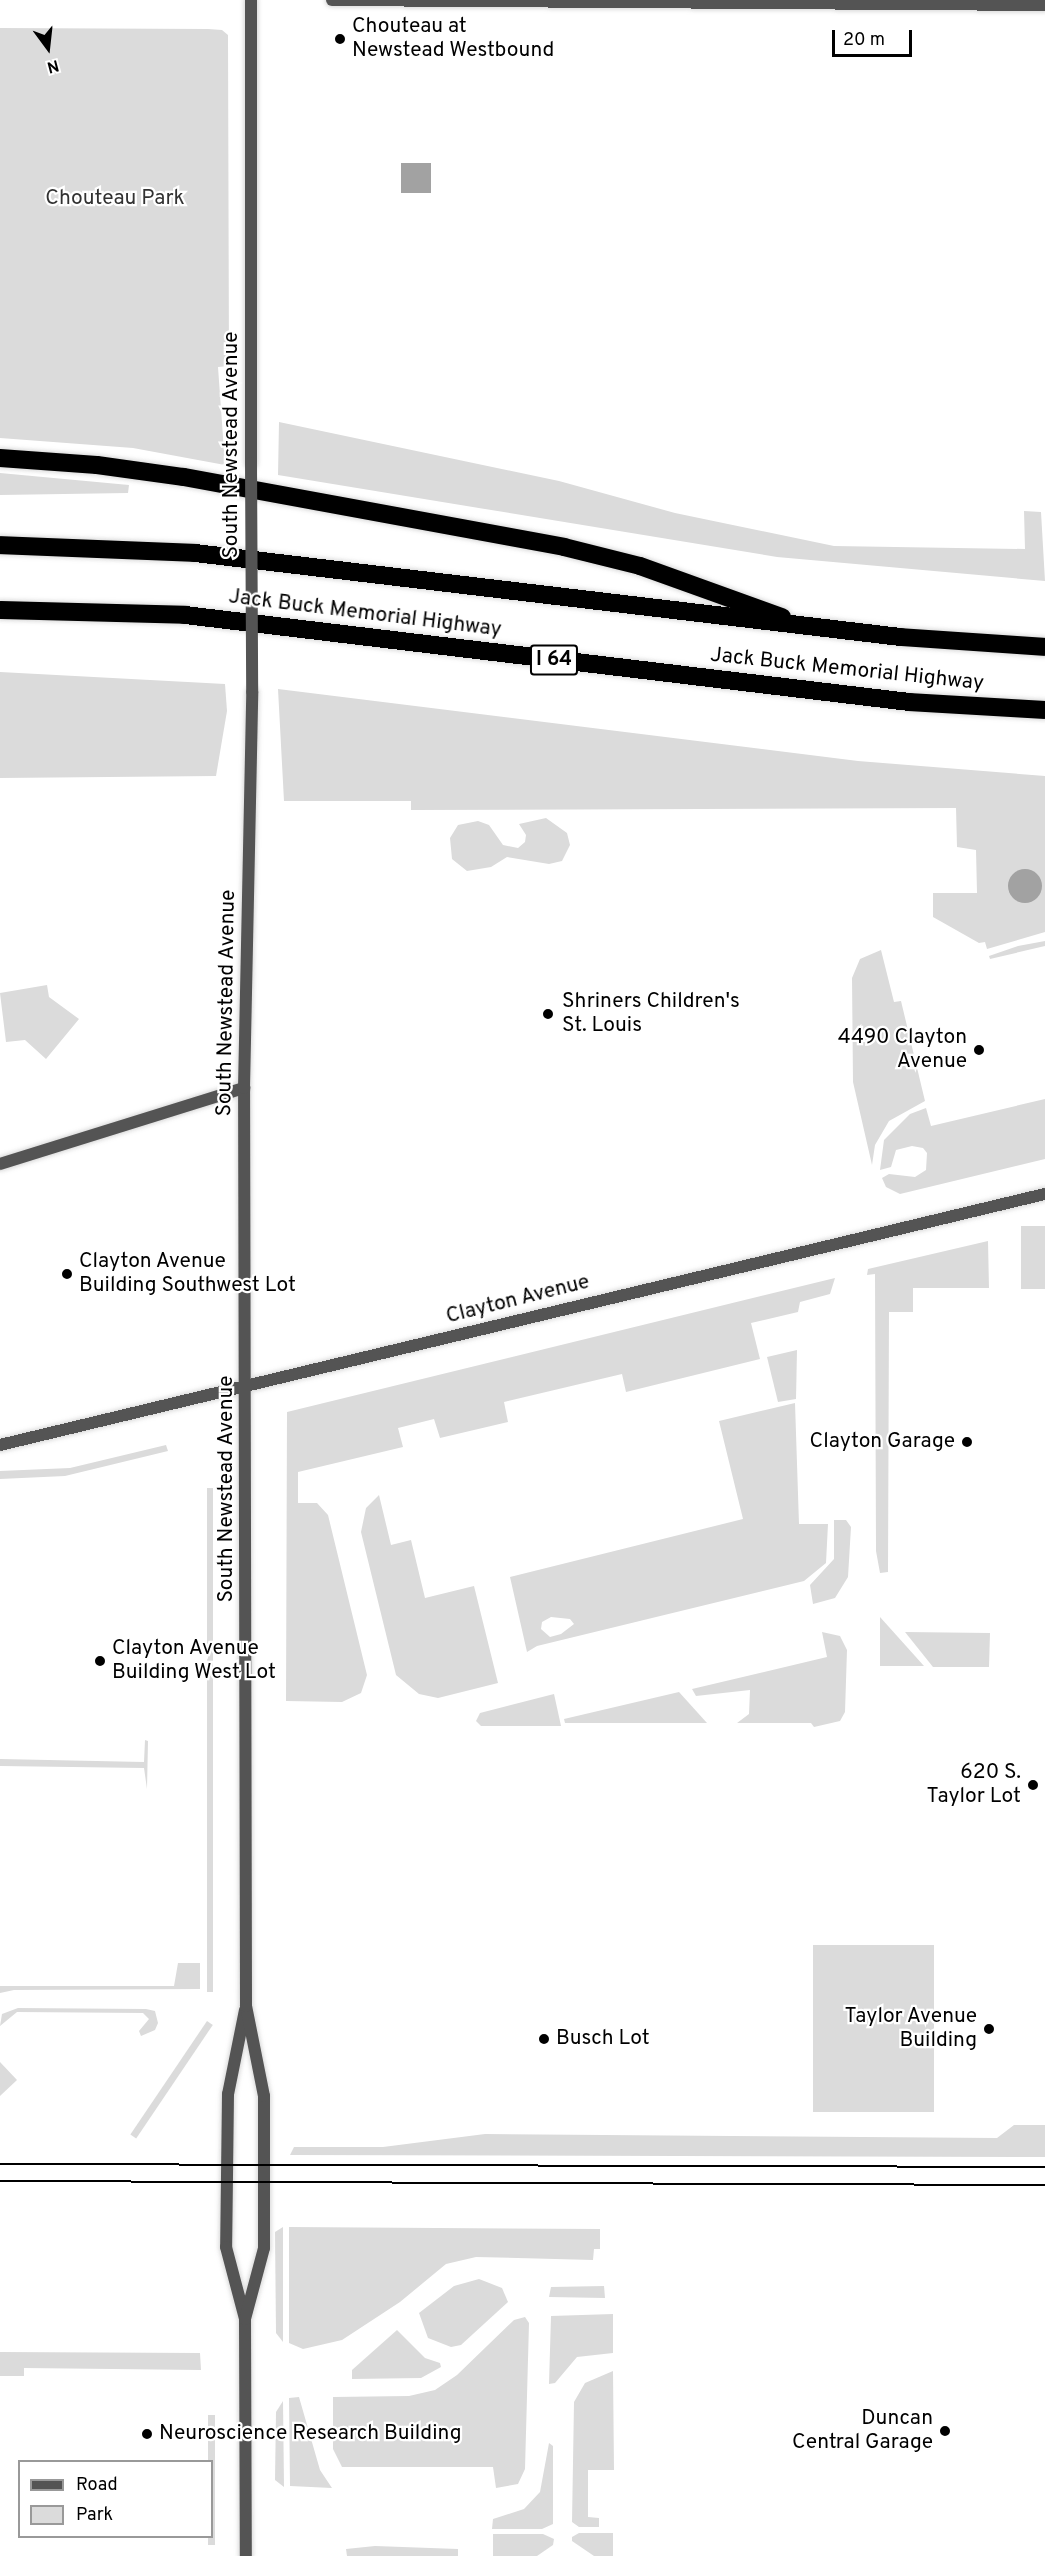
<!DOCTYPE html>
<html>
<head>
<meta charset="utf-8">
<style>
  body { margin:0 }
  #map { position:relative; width:1045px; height:2556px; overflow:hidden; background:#fff; font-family:Overpass,sans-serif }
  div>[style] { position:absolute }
  .green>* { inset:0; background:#dbdbdb; transform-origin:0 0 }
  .water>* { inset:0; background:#a2a2a2; transform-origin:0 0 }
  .round { border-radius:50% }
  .roads { filter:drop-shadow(0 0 2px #dbdbdb) drop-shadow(0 0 2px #dbdbdb) }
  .minor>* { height:12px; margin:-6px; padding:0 6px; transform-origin:6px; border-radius:6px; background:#545454 }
  .tertiary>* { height:12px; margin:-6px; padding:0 6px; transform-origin:6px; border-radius:6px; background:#545454 }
  .motorway>* { height:18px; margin:-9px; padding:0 9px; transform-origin:9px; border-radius:9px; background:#000 }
  .tram>* { height:1.5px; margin:-0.75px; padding:0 0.75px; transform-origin:0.75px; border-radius:0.75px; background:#000 }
  .minor-bridge>* { height:12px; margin:-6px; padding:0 6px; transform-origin:6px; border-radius:6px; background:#545454 }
  .dots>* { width:16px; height:16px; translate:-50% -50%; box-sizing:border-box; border:3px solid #fff; border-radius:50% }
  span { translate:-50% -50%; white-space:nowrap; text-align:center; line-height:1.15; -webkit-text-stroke:4.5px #fff; paint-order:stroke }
  .shield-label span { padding:2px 4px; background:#fff; border:2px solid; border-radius:4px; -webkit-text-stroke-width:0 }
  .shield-label { font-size:20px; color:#000; font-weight:700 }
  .poi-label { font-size:21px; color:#000 }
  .left { translate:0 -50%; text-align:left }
  .right { translate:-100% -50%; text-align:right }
  .park-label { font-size:21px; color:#323232 }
  .street-label { font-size:21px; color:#000 }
  .legend { position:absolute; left:18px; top:2460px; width:195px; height:78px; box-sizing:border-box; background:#fff; border:2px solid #999; margin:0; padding:8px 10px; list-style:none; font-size:18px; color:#000 }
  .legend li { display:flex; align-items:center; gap:12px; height:30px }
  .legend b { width:30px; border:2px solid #999 }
  .north { position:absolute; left:18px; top:18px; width:60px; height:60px; -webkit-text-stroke:4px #fff; paint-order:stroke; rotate:165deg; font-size:16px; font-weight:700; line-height:24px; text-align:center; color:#000 }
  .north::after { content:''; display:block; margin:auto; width:21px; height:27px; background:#000; clip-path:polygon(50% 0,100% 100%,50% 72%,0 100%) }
  .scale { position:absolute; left:832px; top:30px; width:80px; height:27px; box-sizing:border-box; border:3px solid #000; border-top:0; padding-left:8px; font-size:18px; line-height:21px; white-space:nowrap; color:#000; -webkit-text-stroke:4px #fff; paint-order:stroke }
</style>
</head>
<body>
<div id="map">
  <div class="green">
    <i style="clip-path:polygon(0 28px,208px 29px,222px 30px,228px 35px,229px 366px,218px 367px,225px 465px,133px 448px,0 438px)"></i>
    <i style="clip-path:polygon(279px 422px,559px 481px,675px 513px,834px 546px,1025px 549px,1024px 511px,1041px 512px,1045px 581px,777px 557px,278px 475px)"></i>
    <i style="clip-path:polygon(0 473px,129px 485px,128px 493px,0 495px)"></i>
    <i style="clip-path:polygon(0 672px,225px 684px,227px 711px,216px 776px,0 778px)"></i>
    <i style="clip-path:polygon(278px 689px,858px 761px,1045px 776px,1045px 932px,987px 949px,985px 942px,979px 943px,933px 917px,933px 893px,977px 893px,976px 850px,957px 847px,956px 808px,411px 810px,411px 801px,284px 801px)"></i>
    <i style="clip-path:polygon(546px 818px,567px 833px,570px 845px,562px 861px,549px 864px,507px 857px,491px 867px,467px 871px,452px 859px,450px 838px,458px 825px,478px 821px,489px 825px,503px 845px,518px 848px,525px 842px,526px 835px,519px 824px)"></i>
    <i style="clip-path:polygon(1045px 941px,1045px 946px,990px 959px,989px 956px,1018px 946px)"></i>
    <i style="clip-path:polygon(881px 950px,894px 1002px,901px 1001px,925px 1101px,889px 1121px,875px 1145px,872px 1165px,853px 1082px,852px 978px,860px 959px)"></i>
    <i style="clip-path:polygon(47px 985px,49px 997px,79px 1019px,46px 1059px,25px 1040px,6px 1042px,0 993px)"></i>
    <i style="clip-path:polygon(1045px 1099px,1045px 1159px,900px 1194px,886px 1187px,882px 1178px,889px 1174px,915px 1177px,926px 1170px,927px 1153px,923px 1148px,912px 1146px,896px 1150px,891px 1167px,880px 1170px,884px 1140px,910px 1114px,926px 1108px,931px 1126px)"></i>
    <i style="left:1045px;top:1226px;width:63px;height:24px;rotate:90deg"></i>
    <i style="clip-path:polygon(988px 1241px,989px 1288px,913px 1288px,913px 1312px,889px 1312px,888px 1572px,880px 1573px,876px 1551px,875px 1274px,867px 1275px,868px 1269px)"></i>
    <i style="clip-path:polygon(835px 1278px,830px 1294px,800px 1302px,798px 1312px,751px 1323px,760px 1359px,626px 1392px,622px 1374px,504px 1402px,508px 1422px,440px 1438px,434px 1419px,398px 1428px,403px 1447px,298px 1472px,298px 1503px,317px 1503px,328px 1515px,367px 1675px,361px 1693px,342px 1702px,286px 1701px,287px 1412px)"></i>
    <i style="clip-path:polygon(797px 1350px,796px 1399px,778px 1402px,767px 1357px)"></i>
    <i style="clip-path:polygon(evenodd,795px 1403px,799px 1524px,828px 1524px,826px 1563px,804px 1581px,537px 1646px,527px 1652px,510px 1577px,743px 1519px,719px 1421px,795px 1403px,551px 1617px,570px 1619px,574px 1624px,561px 1634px,550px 1637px,541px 1629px,542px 1622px,551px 1617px)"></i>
    <i style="clip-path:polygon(166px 1445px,168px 1451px,65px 1476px,0 1479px,0 1471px,70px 1468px)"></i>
    <i style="left:207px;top:1488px;width:6px;height:504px"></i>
    <i style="clip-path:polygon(379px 1495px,391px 1545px,411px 1540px,425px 1598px,474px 1586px,498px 1683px,438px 1698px,419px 1694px,396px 1675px,361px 1532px,366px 1508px)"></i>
    <i style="clip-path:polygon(834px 1520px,846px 1520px,851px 1527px,848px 1577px,835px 1598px,813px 1604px,810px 1585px,834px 1559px)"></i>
    <i style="clip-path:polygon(880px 1617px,924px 1666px,880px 1666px)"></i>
    <i style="clip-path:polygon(822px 1632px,840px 1636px,847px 1650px,845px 1712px,840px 1721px,814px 1727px,811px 1723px,737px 1723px,749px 1714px,750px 1690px,696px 1696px,692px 1689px,827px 1657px)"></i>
    <i style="clip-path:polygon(905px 1632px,990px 1633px,989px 1667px,933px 1667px)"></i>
    <i style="clip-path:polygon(679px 1692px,707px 1723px,565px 1723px,564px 1719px)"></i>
    <i style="clip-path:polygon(554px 1694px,561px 1726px,481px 1726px,476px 1721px,480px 1713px)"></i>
    <i style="clip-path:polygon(145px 1740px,148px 1741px,147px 1789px,144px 1768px,0 1766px,0 1759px,144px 1762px)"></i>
    <i style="left:813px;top:1945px;width:121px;height:167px"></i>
    <i style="clip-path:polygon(178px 1963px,200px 1963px,200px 1989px,14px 1990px,0 1993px,0 1986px,174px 1986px)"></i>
    <i style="clip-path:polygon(18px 2008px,146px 2009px,155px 2011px,158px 2023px,155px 2030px,141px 2036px,139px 2031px,149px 2019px,143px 2013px,17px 2012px,0 2026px,2px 2014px)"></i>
    <i style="left:207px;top:2021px;width:7px;height:137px;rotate:34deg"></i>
    <i style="clip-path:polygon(0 2062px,17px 2080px,0 2096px)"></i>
    <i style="clip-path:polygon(1014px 2125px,1045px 2125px,1045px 2157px,290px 2155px,294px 2147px,383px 2147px,485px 2134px,997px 2138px)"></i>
    <i style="clip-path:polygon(283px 2227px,283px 2342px,276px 2333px,275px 2232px)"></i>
    <i style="clip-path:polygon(289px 2227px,600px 2229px,600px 2249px,594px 2249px,593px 2260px,476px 2257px,446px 2264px,400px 2302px,342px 2340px,303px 2349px,289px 2343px)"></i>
    <i style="clip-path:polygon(479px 2279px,502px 2288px,508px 2302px,461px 2345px,451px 2347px,428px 2338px,419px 2313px,454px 2286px)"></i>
    <i style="clip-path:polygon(604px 2286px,605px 2298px,549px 2297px,551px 2287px)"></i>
    <i style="clip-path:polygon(613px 2314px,613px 2353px,577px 2357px,555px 2383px,549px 2384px,551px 2316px)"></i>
    <i style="clip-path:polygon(525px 2317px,529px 2323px,525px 2469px,518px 2484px,496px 2488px,493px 2467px,342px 2467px,333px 2449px,333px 2397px,409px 2396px,435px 2390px,457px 2375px,514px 2320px)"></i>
    <i style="clip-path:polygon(397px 2330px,425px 2358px,440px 2363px,441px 2367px,421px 2378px,352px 2379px,352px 2370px)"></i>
    <i style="clip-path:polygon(0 2352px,200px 2353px,201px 2370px,24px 2368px,24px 2376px,0 2376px)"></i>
    <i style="clip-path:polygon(613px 2371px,614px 2470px,588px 2470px,588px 2517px,599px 2518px,599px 2527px,579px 2527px,572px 2522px,574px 2402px,585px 2383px)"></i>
    <i style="clip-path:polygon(299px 2397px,320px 2470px,332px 2488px,290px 2486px,289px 2398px)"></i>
    <i style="clip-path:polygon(283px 2401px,284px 2487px,275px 2480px,276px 2412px)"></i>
    <i style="clip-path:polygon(208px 2415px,215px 2415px,215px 2545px,208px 2545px,208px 2537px,212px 2536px,212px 2462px,208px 2461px)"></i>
    <i style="clip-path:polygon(549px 2443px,553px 2446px,553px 2524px,542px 2529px,492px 2529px,493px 2519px,524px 2509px,540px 2492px)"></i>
    <i style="clip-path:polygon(579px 2533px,613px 2533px,613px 2556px,594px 2556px,572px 2541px,572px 2537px)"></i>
    <i style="clip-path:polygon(493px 2534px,543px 2534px,554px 2539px,553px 2545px,537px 2556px,493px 2556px)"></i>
    <i style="clip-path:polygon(375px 2546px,458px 2549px,458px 2556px,347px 2556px,346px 2549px)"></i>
  </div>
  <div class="water">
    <i style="left:401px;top:163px;width:30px;height:30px"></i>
    <i class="round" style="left:1008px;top:869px;width:34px;height:34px"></i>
  </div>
  <div class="roads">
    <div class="minor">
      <i style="left:332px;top:0;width:713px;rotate:0.4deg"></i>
      <i style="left:251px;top:463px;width:463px;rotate:-90deg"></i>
      <i style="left:0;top:1164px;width:256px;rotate:-17.3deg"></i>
      <i style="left:245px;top:2010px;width:86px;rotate:101.4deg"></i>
      <i style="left:228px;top:2094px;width:153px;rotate:90.7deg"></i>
      <i style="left:226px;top:2247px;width:74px;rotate:75.2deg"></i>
      <i style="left:245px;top:2319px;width:237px;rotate:89.8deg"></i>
      <i style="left:245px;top:2319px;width:73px;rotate:-75deg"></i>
      <i style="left:264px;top:2248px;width:152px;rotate:-90deg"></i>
      <i style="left:264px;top:2096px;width:92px;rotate:-101.3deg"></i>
      <i style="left:246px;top:2006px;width:918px;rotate:-90.12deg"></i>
      <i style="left:244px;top:1088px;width:396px;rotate:-88.8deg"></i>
    </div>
    <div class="tertiary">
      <i style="left:0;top:1445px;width:1075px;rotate:-13.51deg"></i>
    </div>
    <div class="motorway">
      <i style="left:0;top:458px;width:97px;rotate:4.1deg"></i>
      <i style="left:97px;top:465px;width:88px;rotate:7.9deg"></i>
      <i style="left:184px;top:477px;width:386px;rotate:10.4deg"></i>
      <i style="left:564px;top:547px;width:78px;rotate:14deg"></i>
      <i style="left:640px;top:566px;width:151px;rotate:19.8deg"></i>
      <i style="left:0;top:545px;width:195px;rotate:2.3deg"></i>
      <i style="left:195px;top:553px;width:710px;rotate:6.79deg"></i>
      <i style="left:900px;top:637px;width:145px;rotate:3.9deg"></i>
      <i style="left:0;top:610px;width:185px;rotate:1.5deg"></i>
      <i style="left:185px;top:615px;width:729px;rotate:6.85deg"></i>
      <i style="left:909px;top:702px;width:136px;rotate:3.4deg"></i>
    </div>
  </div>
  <div class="tram">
    <i style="left:0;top:2164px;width:1045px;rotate:0.16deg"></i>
    <i style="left:0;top:2181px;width:1045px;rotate:0.22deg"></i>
  </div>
  <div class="minor-bridge">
    <i style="left:251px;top:463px;width:229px;rotate:89.7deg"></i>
  </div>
  <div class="dots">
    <i style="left:340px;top:39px;background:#000"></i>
    <i style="left:548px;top:1014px;background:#000"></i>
    <i style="left:979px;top:1050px;background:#000"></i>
    <i style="left:67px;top:1274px;background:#000"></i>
    <i style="left:967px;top:1442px;background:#000"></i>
    <i style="left:100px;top:1661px;background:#000"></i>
    <i style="left:1033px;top:1785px;background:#000"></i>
    <i style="left:989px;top:2029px;background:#000"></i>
    <i style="left:544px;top:2039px;background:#000"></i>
    <i style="left:945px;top:2431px;background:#000"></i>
    <i style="left:147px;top:2434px;background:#000"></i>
  </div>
  <div class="shield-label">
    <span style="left:554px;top:660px">I 64</span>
  </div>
  <div class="poi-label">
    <span class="left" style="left:352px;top:39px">Chouteau at<br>Newstead Westbound</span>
    <span class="left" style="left:562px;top:1014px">Shriners Children's<br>St. Louis</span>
    <span class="right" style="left:967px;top:1050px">4490 Clayton<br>Avenue</span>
    <span class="left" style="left:79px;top:1274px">Clayton Avenue<br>Building Southwest Lot</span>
    <span class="right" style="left:955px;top:1442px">Clayton Garage</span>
    <span class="left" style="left:112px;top:1661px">Clayton Avenue<br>Building West Lot</span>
    <span class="right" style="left:1021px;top:1785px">620 S.<br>Taylor Lot</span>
    <span class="right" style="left:977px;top:2029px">Taylor Avenue<br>Building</span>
    <span class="left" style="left:556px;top:2039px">Busch Lot</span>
    <span class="right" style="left:933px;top:2431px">Duncan<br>Central Garage</span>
    <span class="left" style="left:159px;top:2434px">Neuroscience Research Building</span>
  </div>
  <div class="park-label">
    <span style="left:115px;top:199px">Chouteau Park</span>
  </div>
  <div class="street-label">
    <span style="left:232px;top:445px;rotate:-90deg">South Newstead Avenue</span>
    <span style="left:365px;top:614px;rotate:7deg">Jack Buck Memorial Highway</span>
    <span style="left:847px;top:670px;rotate:6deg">Jack Buck Memorial Highway</span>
    <span style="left:227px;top:1003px;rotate:-89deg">South Newstead Avenue</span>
    <span style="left:518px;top:1300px;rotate:-14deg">Clayton Avenue</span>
    <span style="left:227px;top:1489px;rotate:-90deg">South Newstead Avenue</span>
  </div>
  <ul class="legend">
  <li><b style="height:8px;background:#545454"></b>Road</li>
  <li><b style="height:16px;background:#dbdbdb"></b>Park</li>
  </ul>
  <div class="north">N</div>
  <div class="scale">20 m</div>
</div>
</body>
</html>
